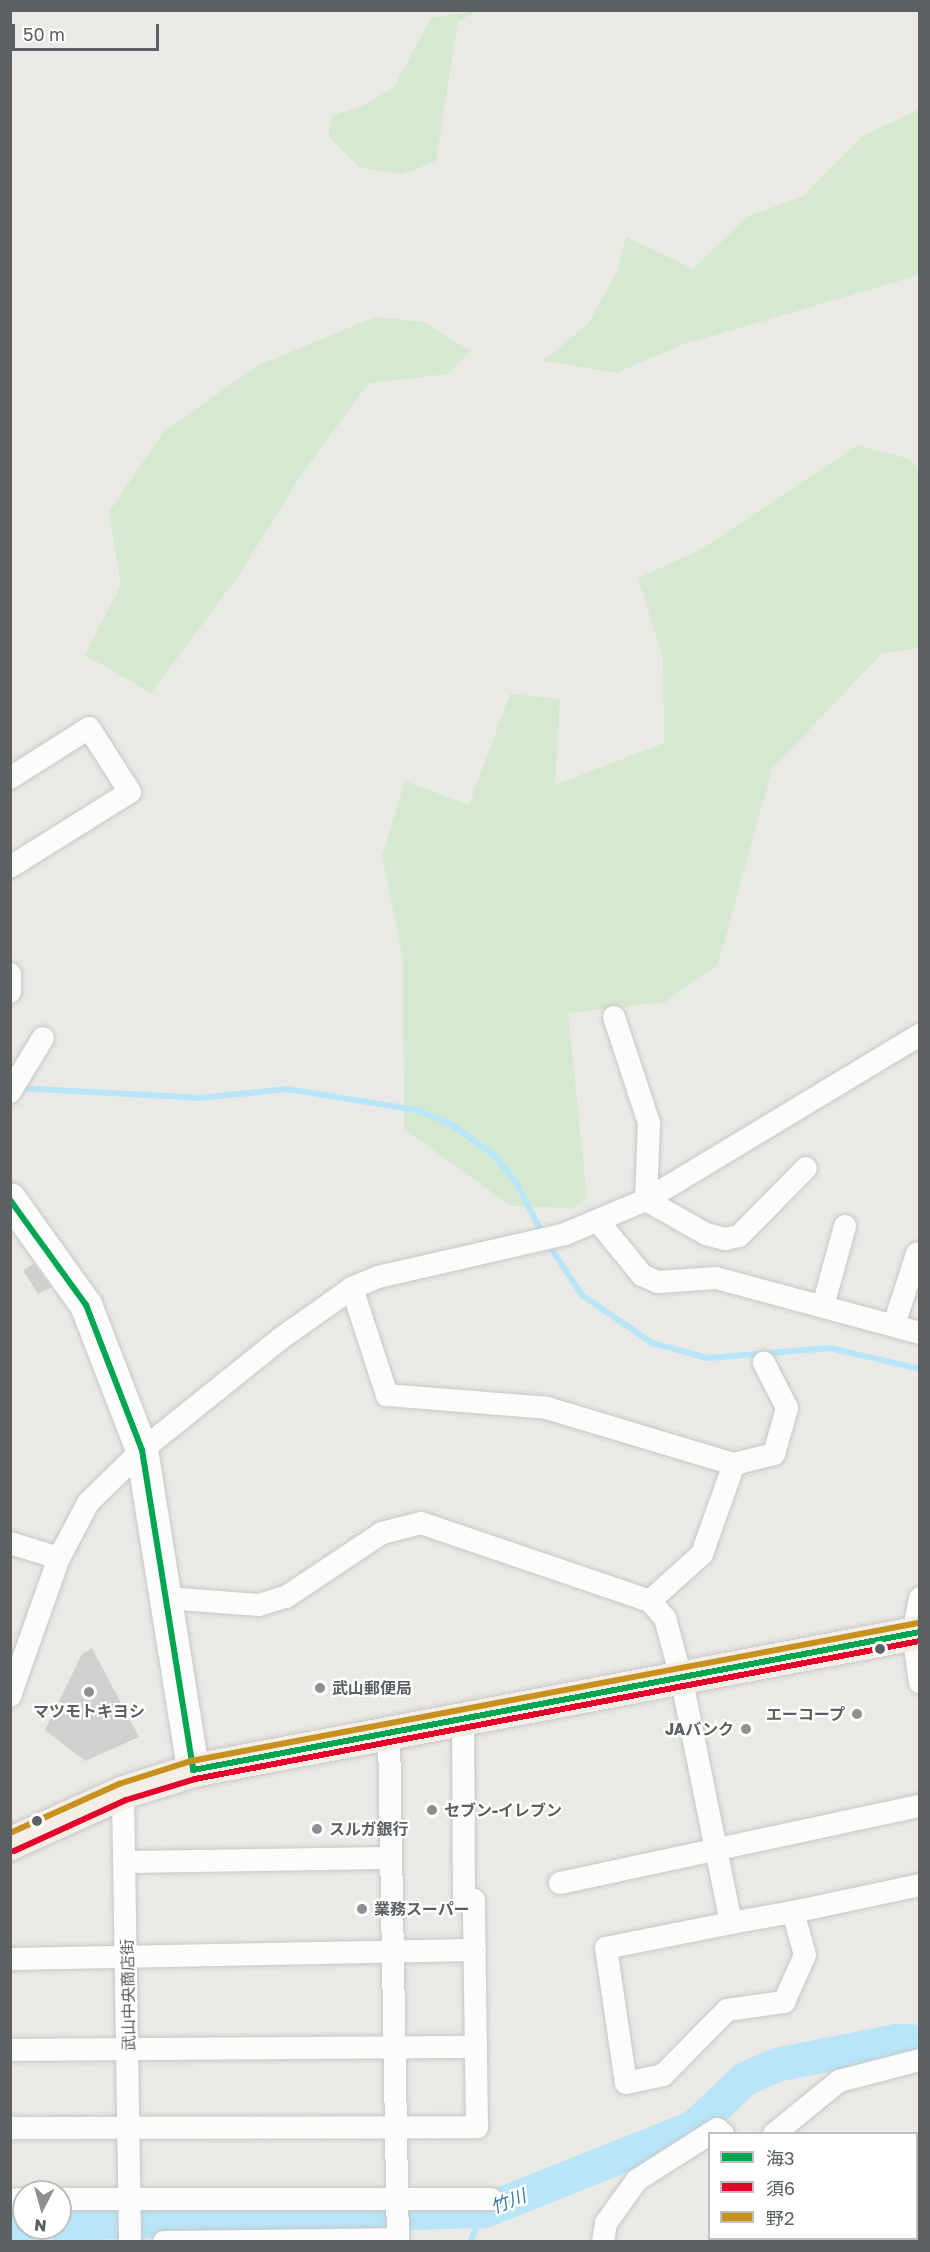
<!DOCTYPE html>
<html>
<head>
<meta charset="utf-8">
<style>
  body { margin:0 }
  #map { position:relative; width:930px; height:2252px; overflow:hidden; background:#ebe9e6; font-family:"Golos Text","Noto Sans JP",sans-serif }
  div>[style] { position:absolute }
  .green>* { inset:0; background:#d5e8d0 }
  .stream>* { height:6px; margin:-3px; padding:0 3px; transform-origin:3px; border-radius:3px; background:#b8e5f8 }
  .river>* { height:34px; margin:-17px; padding:0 17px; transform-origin:17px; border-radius:17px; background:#b8e5f8 }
  .building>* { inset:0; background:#d2d0cf }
  .roads { filter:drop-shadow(0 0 2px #c7c7c7) drop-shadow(0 0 2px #c7c7c7) }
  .street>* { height:22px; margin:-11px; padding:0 11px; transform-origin:11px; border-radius:11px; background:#fcfcfb }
  .secondary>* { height:32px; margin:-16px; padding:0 16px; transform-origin:16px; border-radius:16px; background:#fcfcfb }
  .primary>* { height:33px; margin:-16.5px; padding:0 16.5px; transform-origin:16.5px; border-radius:16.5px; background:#f3efe7 }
  .bus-1>* { height:6px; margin:-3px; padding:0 3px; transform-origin:3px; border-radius:3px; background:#00a651 }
  .bus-2>* { height:6px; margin:-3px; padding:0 3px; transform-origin:3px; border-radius:3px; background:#e4002b }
  .bus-3>* { height:6px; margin:-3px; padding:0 3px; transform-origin:3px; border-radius:3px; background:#c8911e }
  .dots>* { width:16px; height:16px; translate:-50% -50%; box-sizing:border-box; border:3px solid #fff; border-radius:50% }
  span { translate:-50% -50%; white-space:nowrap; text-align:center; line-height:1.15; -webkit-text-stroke:4.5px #fff; paint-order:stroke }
  .poi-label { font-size:16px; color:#5b6064; font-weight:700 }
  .left { translate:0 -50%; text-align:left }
  .right { translate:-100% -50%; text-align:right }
  .street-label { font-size:16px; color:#5b6064 }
  .water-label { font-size:18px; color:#377aa3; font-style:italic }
  .frame { position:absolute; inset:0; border:12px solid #5b6064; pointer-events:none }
  .legend { position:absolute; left:708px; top:2132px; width:210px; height:108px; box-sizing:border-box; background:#fff; border:2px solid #bdbfc1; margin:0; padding:8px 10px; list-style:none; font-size:18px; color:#5b6064 }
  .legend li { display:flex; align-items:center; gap:12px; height:30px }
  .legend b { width:30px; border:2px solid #bdbfc1 }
  .north { position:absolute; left:12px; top:2180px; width:60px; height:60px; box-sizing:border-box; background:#fff; border:2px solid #bdbfc1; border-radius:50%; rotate:186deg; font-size:16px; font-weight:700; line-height:24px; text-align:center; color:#5b6064 }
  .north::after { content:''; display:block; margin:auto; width:21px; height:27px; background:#8d9092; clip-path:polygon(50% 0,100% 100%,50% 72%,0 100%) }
  .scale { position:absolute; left:12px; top:24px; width:147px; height:27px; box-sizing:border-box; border:3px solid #5b6064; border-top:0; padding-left:8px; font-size:18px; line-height:21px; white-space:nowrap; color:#5b6064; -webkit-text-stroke:4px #fff; paint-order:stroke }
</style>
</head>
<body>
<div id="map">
  <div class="green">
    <i style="clip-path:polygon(478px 11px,458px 21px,436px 161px,401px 175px,360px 167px,329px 137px,331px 116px,361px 107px,394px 87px,431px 18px)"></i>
    <i style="clip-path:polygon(919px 109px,919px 275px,681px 345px,616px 373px,544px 360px,588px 324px,617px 271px,626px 237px,693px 269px,748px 216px,802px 197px,863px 136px)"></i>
    <i style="clip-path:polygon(375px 317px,423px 322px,471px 351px,448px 374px,369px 383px,303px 472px,239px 575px,151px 693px,85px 655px,121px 585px,109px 512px,164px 431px,257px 366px)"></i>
    <i style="clip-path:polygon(858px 445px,909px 459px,919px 468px,919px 648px,882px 653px,772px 769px,718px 964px,665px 1002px,568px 1013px,587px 1197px,573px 1208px,511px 1206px,404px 1129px,403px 959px,382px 856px,405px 781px,469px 805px,510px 694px,560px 699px,555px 785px,664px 743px,663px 659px,638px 578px,698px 551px)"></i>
  </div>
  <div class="stream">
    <i style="left:17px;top:1088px;width:182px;rotate:3.1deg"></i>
    <i style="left:199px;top:1098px;width:88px;rotate:-5.8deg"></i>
    <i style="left:287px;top:1089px;width:132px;rotate:9.2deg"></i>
    <i style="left:417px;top:1110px;width:38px;rotate:23deg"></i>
    <i style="left:452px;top:1125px;width:52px;rotate:35.5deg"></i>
    <i style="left:494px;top:1155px;width:39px;rotate:52deg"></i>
    <i style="left:518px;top:1186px;width:55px;rotate:63deg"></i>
    <i style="left:548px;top:1244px;width:61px;rotate:56.3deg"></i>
    <i style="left:582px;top:1295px;width:85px;rotate:34.4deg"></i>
    <i style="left:652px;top:1343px;width:58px;rotate:15deg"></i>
    <i style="left:708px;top:1358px;width:122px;rotate:-4.7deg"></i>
    <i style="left:830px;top:1348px;width:92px;rotate:13.1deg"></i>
    <i style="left:470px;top:2242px;width:34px;rotate:-66deg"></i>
  </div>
  <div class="river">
    <i style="left:60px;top:2224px;width:424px;rotate:-1.8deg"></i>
    <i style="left:484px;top:2211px;width:225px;rotate:-21.7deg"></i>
    <i style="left:693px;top:2128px;width:71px;rotate:-43.3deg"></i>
    <i style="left:745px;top:2079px;width:34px;rotate:-24deg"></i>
    <i style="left:776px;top:2065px;width:122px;rotate:-11.3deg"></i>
    <i style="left:896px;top:2041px;width:24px;rotate:2deg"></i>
    <i style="left:10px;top:2226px;width:14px"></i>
  </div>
  <div class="building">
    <i style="clip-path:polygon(34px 1264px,51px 1287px,38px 1294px,23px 1270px)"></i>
    <i style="clip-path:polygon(92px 1648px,139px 1737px,85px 1761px,45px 1730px,82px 1654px)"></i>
  </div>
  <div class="roads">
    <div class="street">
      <i style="left:10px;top:778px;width:93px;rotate:-32.3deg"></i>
      <i style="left:89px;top:728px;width:76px;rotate:57.4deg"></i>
      <i style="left:130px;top:792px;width:142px;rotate:148deg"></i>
      <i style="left:10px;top:974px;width:18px;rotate:90deg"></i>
      <i style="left:614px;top:1017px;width:112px;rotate:71.7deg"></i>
      <i style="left:649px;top:1123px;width:77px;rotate:92.2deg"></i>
      <i style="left:646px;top:1200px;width:69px;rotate:29.5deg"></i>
      <i style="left:706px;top:1234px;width:20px;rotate:15deg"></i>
      <i style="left:725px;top:1239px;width:14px;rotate:-12deg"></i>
      <i style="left:739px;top:1236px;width:95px;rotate:-45.4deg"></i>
      <i style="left:10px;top:1092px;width:63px;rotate:-58.6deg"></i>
      <i style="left:598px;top:1221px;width:70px;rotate:50.8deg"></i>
      <i style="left:642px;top:1275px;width:17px;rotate:24deg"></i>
      <i style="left:658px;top:1282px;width:58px;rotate:-3.9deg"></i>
      <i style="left:716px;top:1278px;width:211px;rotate:15.1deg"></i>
      <i style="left:352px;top:1288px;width:113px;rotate:71.9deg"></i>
      <i style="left:387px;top:1395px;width:161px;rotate:4.6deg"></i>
      <i style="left:547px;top:1408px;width:195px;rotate:16.7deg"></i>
      <i style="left:734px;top:1464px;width:96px;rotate:109.6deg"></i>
      <i style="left:702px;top:1554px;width:70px;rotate:137.9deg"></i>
      <i style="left:650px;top:1601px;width:23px;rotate:49deg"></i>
      <i style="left:665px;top:1618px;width:61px;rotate:74.8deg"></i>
      <i style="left:681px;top:1677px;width:251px;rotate:78.5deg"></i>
      <i style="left:731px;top:1923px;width:127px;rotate:168.7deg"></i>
      <i style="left:606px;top:1948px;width:136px;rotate:81.6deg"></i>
      <i style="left:626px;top:2083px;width:38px;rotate:-12deg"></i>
      <i style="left:663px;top:2075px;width:91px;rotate:-45.4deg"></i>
      <i style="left:727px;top:2010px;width:58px;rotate:-8deg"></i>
      <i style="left:784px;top:2002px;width:51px;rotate:-65.9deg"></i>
      <i style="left:805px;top:1955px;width:45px;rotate:-105.6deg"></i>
      <i style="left:793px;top:1912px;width:130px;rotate:-12deg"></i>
      <i style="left:823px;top:1306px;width:83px;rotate:-74.6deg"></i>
      <i style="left:894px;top:1325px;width:75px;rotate:-72.1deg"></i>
      <i style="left:734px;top:1464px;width:41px;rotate:-14deg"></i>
      <i style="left:774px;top:1454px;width:48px;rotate:-74.2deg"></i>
      <i style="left:787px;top:1408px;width:51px;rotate:-117.1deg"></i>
      <i style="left:10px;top:1543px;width:51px;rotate:17deg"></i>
      <i style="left:166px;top:1598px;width:93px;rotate:4.3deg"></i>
      <i style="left:259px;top:1605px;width:28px;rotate:-17deg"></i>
      <i style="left:286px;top:1597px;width:115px;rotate:-33.7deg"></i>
      <i style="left:382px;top:1533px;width:40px;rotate:-14.4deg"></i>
      <i style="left:421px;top:1523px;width:242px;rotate:18.8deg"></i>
      <i style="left:920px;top:1598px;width:36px;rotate:101deg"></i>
      <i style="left:913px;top:1633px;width:50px;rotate:82deg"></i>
      <i style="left:10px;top:1696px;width:146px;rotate:-70.5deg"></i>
      <i style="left:59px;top:1558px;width:62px;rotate:-62.2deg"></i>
      <i style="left:88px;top:1503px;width:76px;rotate:-44.5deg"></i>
      <i style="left:142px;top:1450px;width:177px;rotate:-38.8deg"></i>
      <i style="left:280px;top:1339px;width:88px;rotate:-35.3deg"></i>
      <i style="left:352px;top:1288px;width:28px;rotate:-23deg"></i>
      <i style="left:378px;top:1277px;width:192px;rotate:-12.9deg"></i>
      <i style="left:565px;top:1234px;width:88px;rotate:-22.8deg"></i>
      <i style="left:646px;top:1200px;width:320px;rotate:-31.1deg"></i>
      <i style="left:389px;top:1733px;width:509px;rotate:88.99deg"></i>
      <i style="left:123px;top:1792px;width:450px;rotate:89.1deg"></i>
      <i style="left:125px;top:1862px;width:266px;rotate:-0.9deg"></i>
      <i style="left:560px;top:1883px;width:368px;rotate:-12.1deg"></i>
      <i style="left:731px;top:1923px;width:63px;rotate:-10.1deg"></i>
      <i style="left:10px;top:1959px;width:465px;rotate:-1.1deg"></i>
      <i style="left:10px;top:2050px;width:466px;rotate:-0.4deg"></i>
      <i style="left:10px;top:2128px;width:467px;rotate:-0.1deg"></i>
      <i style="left:477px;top:2127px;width:227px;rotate:-90.8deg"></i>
      <i style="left:474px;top:1900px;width:10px;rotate:-163deg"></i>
      <i style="left:464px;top:1897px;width:179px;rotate:-90.3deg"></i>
      <i style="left:774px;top:2134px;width:84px;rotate:-39.2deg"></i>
      <i style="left:839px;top:2081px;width:84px;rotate:-14.5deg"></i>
      <i style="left:60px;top:2199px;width:431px"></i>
      <i style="left:10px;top:2200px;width:14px;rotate:-4deg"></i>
      <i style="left:916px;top:2232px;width:7px;rotate:-56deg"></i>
      <i style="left:164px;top:2242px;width:234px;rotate:-0.7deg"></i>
      <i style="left:603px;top:2242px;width:19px;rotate:-81deg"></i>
      <i style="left:606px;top:2223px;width:53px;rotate:-54.2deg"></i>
      <i style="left:637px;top:2180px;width:95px;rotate:-32.5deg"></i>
      <i style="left:717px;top:2129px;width:8px;rotate:40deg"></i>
    </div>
    <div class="secondary">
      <i style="left:10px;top:1199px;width:130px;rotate:54.4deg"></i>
      <i style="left:86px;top:1305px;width:155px;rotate:68.9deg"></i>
      <i style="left:142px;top:1450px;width:324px;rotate:80.9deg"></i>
    </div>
    <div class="primary">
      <i style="left:10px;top:1843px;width:124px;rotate:-24.3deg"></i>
      <i style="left:123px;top:1792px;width:73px;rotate:-17.4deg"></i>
      <i style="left:193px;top:1770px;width:740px;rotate:-10.75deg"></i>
    </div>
  </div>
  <div class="bus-1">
    <i style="left:10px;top:1200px;width:130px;rotate:54.1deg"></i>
    <i style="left:86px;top:1305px;width:155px;rotate:68.9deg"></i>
    <i style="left:142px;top:1450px;width:324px;rotate:80.9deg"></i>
    <i style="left:193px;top:1770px;width:740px;rotate:-10.75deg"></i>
  </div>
  <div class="bus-2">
    <i style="left:14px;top:1851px;width:123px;rotate:-24.5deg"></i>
    <i style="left:126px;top:1800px;width:72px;rotate:-16.9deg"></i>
    <i style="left:195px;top:1779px;width:738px;rotate:-10.78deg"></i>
  </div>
  <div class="bus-3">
    <i style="left:10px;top:1833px;width:120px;rotate:-24.2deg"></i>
    <i style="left:119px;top:1784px;width:76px;rotate:-17.7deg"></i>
    <i style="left:191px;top:1761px;width:740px;rotate:-10.75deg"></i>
  </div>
  <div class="dots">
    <i style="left:880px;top:1649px;background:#5b6064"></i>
    <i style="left:320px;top:1688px;background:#8d9092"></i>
    <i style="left:89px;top:1692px;background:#8d9092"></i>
    <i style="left:857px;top:1714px;background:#8d9092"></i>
    <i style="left:746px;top:1729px;background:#8d9092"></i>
    <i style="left:432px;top:1810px;background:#8d9092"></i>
    <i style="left:37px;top:1821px;background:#5b6064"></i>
    <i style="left:317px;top:1829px;background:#8d9092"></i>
    <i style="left:362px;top:1909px;background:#8d9092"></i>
  </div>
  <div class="poi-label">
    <span class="left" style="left:332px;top:1688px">武山郵便局</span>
    <span style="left:89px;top:1711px">マツモトキヨシ</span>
    <span class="right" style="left:845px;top:1714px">エーコープ</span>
    <span class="right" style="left:734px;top:1729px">JAバンク</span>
    <span class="left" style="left:444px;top:1810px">セブン-イレブン</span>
    <span class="left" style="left:329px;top:1829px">スルガ銀行</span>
    <span class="left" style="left:374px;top:1909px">業務スーパー</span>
  </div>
  <div class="street-label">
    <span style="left:128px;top:1995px;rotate:-91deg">武山中央商店街</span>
  </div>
  <div class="water-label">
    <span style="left:508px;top:2201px;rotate:-21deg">竹川</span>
  </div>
  <div class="frame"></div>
  <ul class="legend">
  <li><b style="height:8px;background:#00a651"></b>海3</li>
  <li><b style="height:8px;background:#e4002b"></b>須6</li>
  <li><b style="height:8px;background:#c8911e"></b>野2</li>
  </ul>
  <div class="north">N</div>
  <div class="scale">50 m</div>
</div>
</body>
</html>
